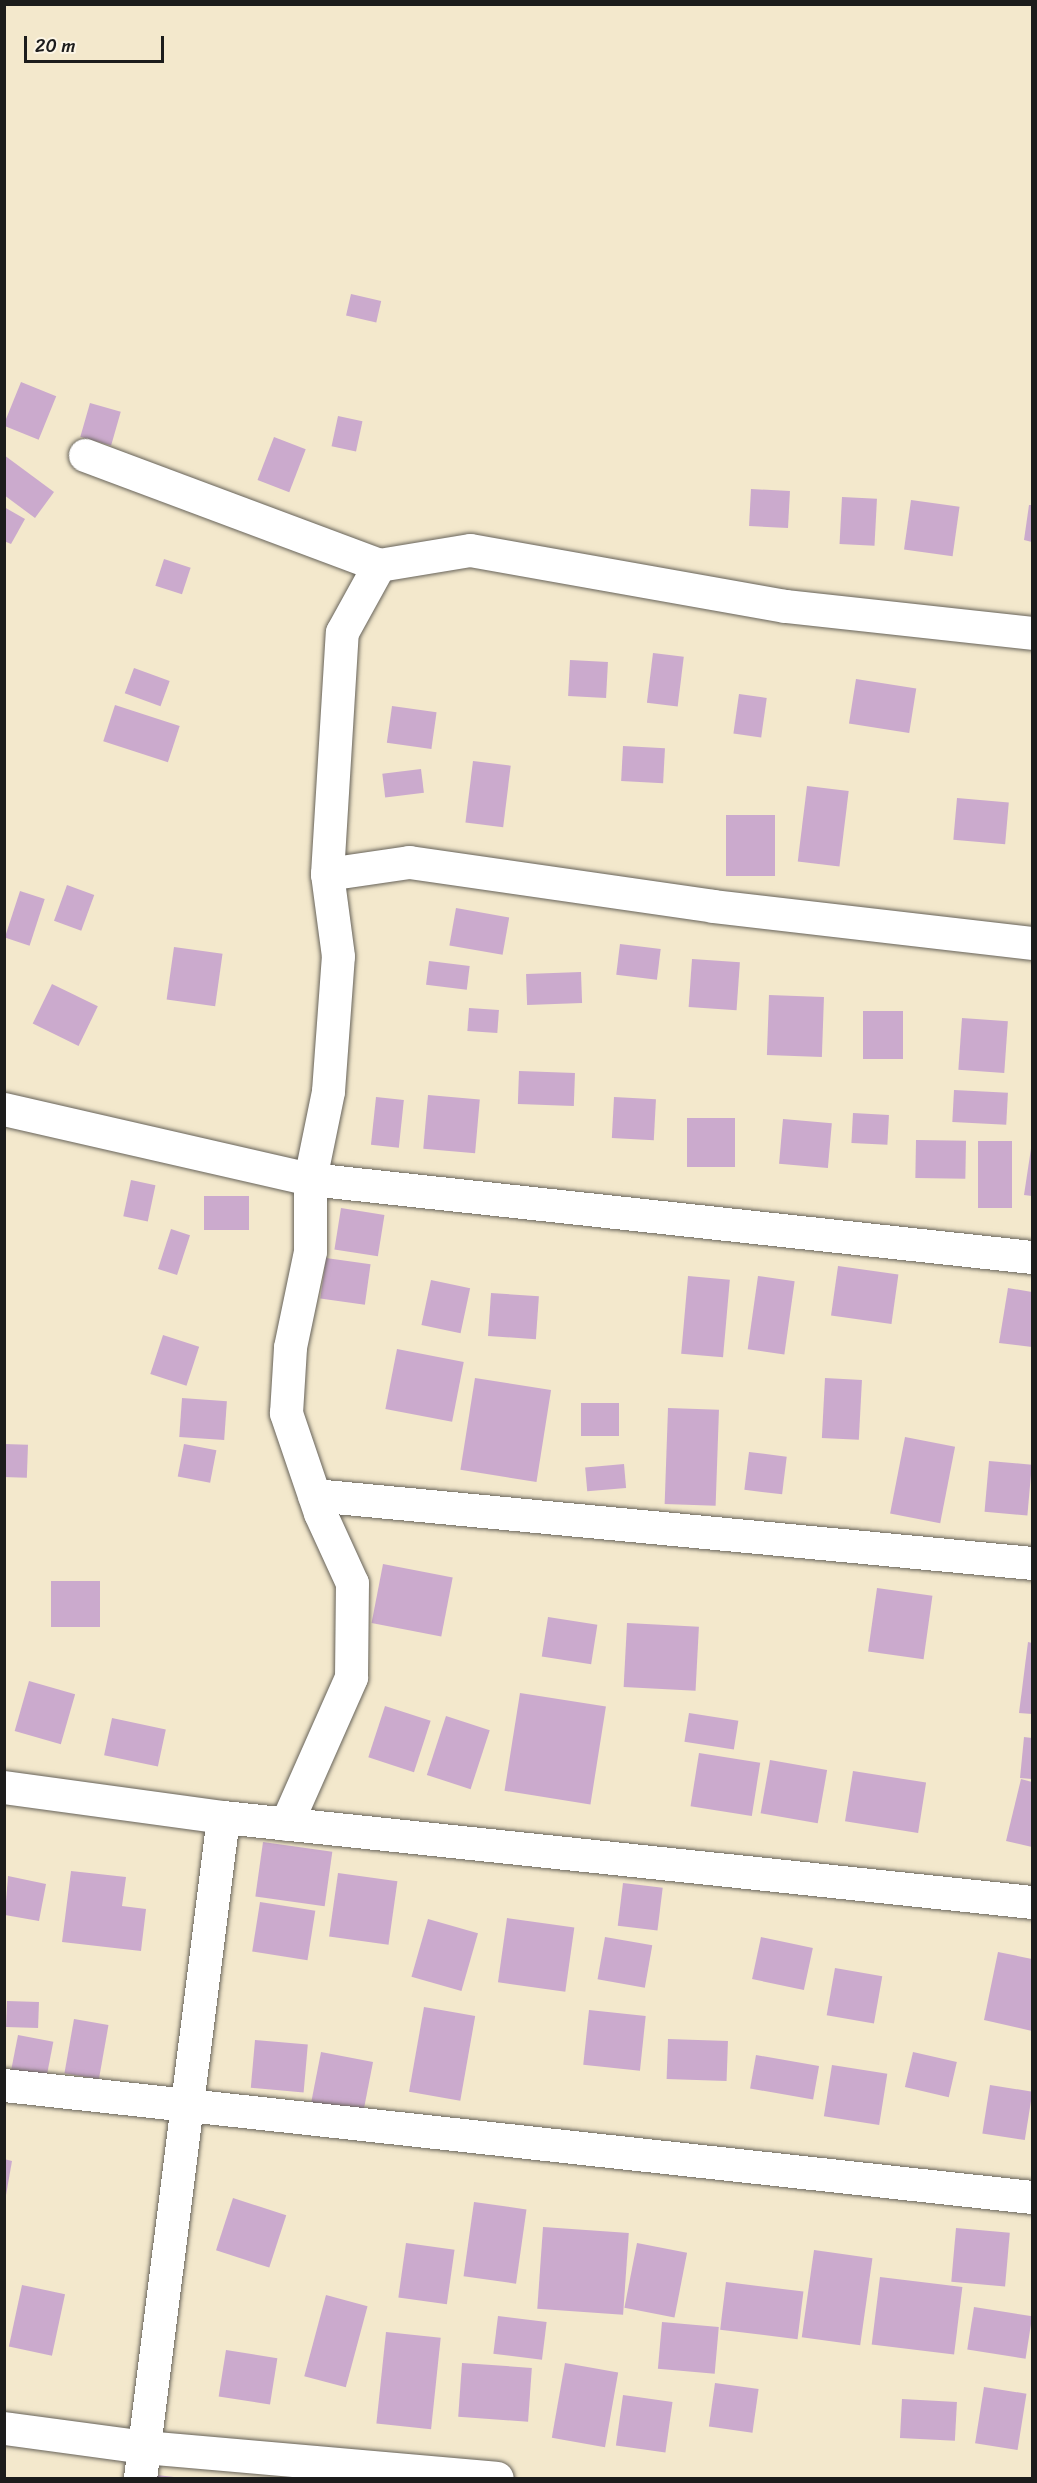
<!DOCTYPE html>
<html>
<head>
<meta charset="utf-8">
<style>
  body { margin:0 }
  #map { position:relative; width:1037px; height:2483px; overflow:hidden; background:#f3e8cc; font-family:Sriracha,sans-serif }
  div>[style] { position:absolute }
  .building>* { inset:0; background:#cbaacd; transform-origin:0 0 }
  .roads { filter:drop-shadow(0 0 2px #67635a) drop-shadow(0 0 2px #67635a) }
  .street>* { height:33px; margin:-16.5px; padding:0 16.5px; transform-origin:16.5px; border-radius:16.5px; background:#fff }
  span { translate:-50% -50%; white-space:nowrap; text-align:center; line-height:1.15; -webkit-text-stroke:5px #fcf5e5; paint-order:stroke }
  .frame { position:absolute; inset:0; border:6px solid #1c1c1c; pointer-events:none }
  .scale { position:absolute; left:24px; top:36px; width:140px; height:27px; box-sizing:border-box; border:3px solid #1c1c1c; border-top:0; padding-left:8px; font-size:18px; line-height:21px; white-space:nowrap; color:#1c1c1c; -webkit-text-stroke:4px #fcf5e5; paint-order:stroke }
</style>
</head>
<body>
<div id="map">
  <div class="building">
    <i style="left:351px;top:294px;width:31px;height:22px;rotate:13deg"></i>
    <i style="left:21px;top:382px;width:38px;height:47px;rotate:22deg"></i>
    <i style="left:90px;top:403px;width:32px;height:35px;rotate:16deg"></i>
    <i style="left:338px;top:416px;width:25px;height:31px;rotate:12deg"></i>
    <i style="left:274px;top:437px;width:34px;height:46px;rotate:21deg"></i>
    <i style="clip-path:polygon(4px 455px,54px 492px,35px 518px,4px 495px)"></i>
    <i style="left:751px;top:489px;width:39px;height:37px;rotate:3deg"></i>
    <i style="left:842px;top:497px;width:35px;height:47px;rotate:3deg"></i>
    <i style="left:911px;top:500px;width:49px;height:50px;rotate:8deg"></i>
    <i style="clip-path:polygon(1029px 505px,1032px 505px,1032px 542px,1024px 540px)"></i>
    <i style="clip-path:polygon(4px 507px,25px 519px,11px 544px,4px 541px)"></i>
    <i style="left:164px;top:559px;width:28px;height:28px;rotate:18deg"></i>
    <i style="left:653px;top:653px;width:31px;height:50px;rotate:7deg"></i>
    <i style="left:570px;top:660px;width:38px;height:36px;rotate:3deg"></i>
    <i style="left:134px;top:668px;width:38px;height:27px;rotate:20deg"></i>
    <i style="left:856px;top:679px;width:61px;height:45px;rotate:9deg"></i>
    <i style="left:739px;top:694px;width:28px;height:40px;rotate:8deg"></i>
    <i style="left:115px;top:705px;width:68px;height:38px;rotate:18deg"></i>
    <i style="left:392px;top:706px;width:45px;height:37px;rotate:8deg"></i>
    <i style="left:623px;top:746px;width:42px;height:35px;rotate:3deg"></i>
    <i style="left:473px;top:761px;width:38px;height:62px;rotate:7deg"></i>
    <i style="left:421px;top:769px;width:24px;height:39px;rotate:83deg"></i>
    <i style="left:807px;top:786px;width:42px;height:76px;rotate:7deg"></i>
    <i style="left:957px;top:798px;width:52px;height:42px;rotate:5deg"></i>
    <i style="left:775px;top:815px;width:61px;height:49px;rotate:90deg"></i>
    <i style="left:67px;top:885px;width:29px;height:38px;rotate:20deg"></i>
    <i style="left:20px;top:891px;width:26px;height:49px;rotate:18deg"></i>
    <i style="left:456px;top:908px;width:54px;height:38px;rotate:10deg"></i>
    <i style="left:620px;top:944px;width:41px;height:31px;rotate:7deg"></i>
    <i style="left:174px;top:947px;width:49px;height:53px;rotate:8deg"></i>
    <i style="left:692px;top:959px;width:48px;height:48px;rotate:4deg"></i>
    <i style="left:429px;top:961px;width:41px;height:24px;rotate:7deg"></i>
    <i style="left:581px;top:972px;width:31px;height:55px;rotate:88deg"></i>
    <i style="left:52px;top:984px;width:51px;height:44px;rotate:26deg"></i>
    <i style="left:769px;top:995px;width:55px;height:60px;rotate:2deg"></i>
    <i style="left:469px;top:1008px;width:30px;height:23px;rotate:4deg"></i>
    <i style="left:863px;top:1011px;width:40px;height:48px"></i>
    <i style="left:962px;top:1018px;width:46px;height:52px;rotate:4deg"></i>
    <i style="left:519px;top:1071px;width:56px;height:33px;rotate:2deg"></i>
    <i style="left:954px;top:1090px;width:54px;height:32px;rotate:3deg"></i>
    <i style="left:428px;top:1095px;width:52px;height:54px;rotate:5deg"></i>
    <i style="left:376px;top:1097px;width:28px;height:48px;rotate:6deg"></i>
    <i style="left:614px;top:1097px;width:42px;height:41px;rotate:3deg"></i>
    <i style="left:853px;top:1113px;width:36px;height:30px;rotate:3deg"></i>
    <i style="left:687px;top:1118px;width:48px;height:49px"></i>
    <i style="left:783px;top:1119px;width:49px;height:45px;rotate:5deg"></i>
    <i style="left:916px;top:1140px;width:50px;height:38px;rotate:1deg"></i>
    <i style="left:978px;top:1141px;width:34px;height:67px"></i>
    <i style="clip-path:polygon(1032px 1142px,1032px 1196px,1024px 1195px)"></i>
    <i style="left:131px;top:1180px;width:25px;height:37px;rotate:12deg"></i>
    <i style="left:204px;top:1196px;width:45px;height:34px"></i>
    <i style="left:341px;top:1208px;width:44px;height:42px;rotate:9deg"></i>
    <i style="left:171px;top:1229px;width:20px;height:42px;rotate:18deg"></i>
    <i style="left:326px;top:1258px;width:45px;height:41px;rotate:8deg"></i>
    <i style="left:838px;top:1266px;width:61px;height:50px;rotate:8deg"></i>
    <i style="left:688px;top:1276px;width:42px;height:78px;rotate:5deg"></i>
    <i style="left:758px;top:1276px;width:37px;height:74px;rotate:8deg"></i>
    <i style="left:431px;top:1280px;width:40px;height:46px;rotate:12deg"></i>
    <i style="clip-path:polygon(1008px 1288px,1032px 1292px,1032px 1347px,999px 1343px)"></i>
    <i style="left:491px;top:1293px;width:48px;height:43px;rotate:4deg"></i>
    <i style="left:163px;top:1335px;width:38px;height:41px;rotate:18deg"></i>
    <i style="left:397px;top:1349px;width:68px;height:61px;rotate:11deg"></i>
    <i style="left:475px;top:1378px;width:77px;height:93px;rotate:9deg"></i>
    <i style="left:825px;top:1378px;width:37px;height:60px;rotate:3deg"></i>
    <i style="left:182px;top:1398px;width:45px;height:39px;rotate:4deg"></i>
    <i style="left:581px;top:1403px;width:38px;height:33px"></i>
    <i style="left:668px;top:1408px;width:51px;height:96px;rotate:2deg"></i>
    <i style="left:905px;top:1437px;width:51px;height:78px;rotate:11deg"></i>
    <i style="left:4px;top:1444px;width:24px;height:33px;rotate:2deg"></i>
    <i style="left:184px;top:1444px;width:33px;height:33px;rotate:11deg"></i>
    <i style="left:749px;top:1452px;width:38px;height:38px;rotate:7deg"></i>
    <i style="left:989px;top:1461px;width:43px;height:51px;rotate:5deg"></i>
    <i style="left:624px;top:1464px;width:24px;height:39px;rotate:85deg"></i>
    <i style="left:383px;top:1564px;width:71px;height:60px;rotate:11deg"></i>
    <i style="left:51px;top:1581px;width:49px;height:46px"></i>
    <i style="left:877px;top:1588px;width:56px;height:64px;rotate:8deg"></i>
    <i style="left:548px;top:1617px;width:50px;height:40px;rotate:9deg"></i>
    <i style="left:627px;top:1623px;width:72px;height:64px;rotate:3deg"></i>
    <i style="clip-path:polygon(1028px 1642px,1032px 1643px,1032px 1714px,1019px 1713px)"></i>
    <i style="left:29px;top:1681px;width:48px;height:52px;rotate:16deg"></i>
    <i style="left:520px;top:1693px;width:87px;height:99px;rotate:9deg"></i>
    <i style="left:385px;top:1706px;width:48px;height:54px;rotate:18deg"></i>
    <i style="left:689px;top:1713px;width:50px;height:29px;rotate:9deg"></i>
    <i style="left:446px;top:1716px;width:46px;height:62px;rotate:18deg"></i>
    <i style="left:112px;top:1718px;width:55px;height:38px;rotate:12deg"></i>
    <i style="clip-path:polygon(1024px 1737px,1032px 1738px,1032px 1779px,1020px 1778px)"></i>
    <i style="left:699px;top:1753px;width:62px;height:54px;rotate:9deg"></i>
    <i style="left:770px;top:1760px;width:58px;height:54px;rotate:10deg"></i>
    <i style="left:853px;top:1771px;width:74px;height:51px;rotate:9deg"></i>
    <i style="clip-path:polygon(1021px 1779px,1032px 1782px,1032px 1847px,1006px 1841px)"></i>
    <i style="left:263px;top:1842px;width:70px;height:55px;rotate:8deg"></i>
    <i style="clip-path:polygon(71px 1871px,126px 1877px,122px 1906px,146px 1909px,141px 1951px,62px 1942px)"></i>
    <i style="left:338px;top:1873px;width:60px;height:64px;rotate:8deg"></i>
    <i style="clip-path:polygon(8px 1876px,46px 1884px,39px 1921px,5px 1915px)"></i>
    <i style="left:623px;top:1883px;width:40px;height:43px;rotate:7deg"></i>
    <i style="left:260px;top:1902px;width:56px;height:50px;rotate:9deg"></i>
    <i style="left:507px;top:1918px;width:68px;height:65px;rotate:8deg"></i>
    <i style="left:428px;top:1919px;width:52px;height:60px;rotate:16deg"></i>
    <i style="left:605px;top:1937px;width:48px;height:43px;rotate:10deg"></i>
    <i style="left:761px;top:1937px;width:53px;height:43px;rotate:12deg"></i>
    <i style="clip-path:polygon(998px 1952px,1032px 1959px,1032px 2031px,984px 2020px)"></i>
    <i style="left:835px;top:1968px;width:48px;height:48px;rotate:10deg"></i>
    <i style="left:7px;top:2001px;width:32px;height:26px;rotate:2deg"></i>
    <i style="left:424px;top:2007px;width:52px;height:86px;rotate:10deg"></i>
    <i style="left:589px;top:2010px;width:57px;height:55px;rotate:6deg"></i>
    <i style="left:74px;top:2019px;width:35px;height:55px;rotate:10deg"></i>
    <i style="left:18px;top:2035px;width:36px;height:39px;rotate:11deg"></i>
    <i style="left:668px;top:2039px;width:60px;height:40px;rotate:2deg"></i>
    <i style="left:255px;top:2040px;width:53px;height:48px;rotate:5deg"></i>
    <i style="left:321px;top:2052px;width:53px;height:55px;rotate:11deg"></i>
    <i style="left:913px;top:2052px;width:45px;height:36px;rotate:13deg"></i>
    <i style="left:756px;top:2055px;width:64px;height:34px;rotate:10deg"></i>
    <i style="left:832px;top:2065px;width:56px;height:52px;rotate:9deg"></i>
    <i style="left:990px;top:2085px;width:43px;height:49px;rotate:9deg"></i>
    <i style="clip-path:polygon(4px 2159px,12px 2161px,6px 2195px,4px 2195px)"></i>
    <i style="left:233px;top:2198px;width:56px;height:55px;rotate:18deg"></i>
    <i style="left:474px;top:2202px;width:53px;height:75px;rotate:8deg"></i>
    <i style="left:543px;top:2227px;width:86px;height:82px;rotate:4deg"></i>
    <i style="left:956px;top:2228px;width:54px;height:54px;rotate:5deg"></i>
    <i style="left:406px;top:2243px;width:49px;height:55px;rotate:8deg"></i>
    <i style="left:637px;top:2243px;width:51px;height:66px;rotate:11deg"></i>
    <i style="left:814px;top:2250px;width:59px;height:88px;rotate:8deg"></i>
    <i style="left:880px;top:2277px;width:83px;height:68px;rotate:7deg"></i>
    <i style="left:726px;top:2282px;width:78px;height:48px;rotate:7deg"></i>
    <i style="left:22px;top:2285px;width:44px;height:63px;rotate:12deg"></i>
    <i style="left:326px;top:2295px;width:43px;height:84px;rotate:15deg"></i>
    <i style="left:974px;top:2307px;width:59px;height:43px;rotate:9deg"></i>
    <i style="left:498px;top:2316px;width:49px;height:38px;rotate:7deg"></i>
    <i style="left:662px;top:2322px;width:57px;height:47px;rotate:5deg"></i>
    <i style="left:386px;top:2332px;width:55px;height:92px;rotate:6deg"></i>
    <i style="left:226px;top:2350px;width:52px;height:47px;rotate:9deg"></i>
    <i style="left:462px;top:2363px;width:70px;height:54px;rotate:4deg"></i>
    <i style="left:565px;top:2363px;width:54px;height:76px;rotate:10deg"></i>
    <i style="left:715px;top:2383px;width:44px;height:44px;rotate:8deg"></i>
    <i style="left:984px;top:2387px;width:43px;height:57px;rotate:9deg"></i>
    <i style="left:623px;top:2395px;width:50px;height:51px;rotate:8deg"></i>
    <i style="left:902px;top:2399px;width:55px;height:39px;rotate:3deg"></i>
    <i style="clip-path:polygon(148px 2474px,174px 2477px,174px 2478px,147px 2478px)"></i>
  </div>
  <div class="roads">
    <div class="street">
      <i style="left:85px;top:455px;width:314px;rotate:20.5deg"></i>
      <i style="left:327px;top:874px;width:242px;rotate:-86.5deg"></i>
      <i style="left:342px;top:632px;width:77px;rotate:-61.1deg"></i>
      <i style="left:379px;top:565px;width:92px;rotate:-9.4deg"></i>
      <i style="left:470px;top:550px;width:320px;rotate:10.1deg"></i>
      <i style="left:785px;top:606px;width:248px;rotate:6.2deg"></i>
      <i style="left:4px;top:1109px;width:314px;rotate:12.9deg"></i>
      <i style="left:310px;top:1179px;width:726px;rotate:6.17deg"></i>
      <i style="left:314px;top:1495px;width:721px;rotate:5.41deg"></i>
      <i style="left:4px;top:1787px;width:221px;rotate:7.8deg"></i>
      <i style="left:223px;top:1817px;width:813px;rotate:6deg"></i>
      <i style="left:286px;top:1824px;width:161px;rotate:-66.1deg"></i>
      <i style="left:351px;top:1677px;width:94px;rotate:-89.4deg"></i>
      <i style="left:352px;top:1583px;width:77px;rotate:-114.6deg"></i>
      <i style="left:320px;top:1513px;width:106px;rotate:-108.8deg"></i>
      <i style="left:286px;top:1413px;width:66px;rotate:-86.5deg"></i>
      <i style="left:290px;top:1347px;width:98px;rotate:-78.2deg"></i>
      <i style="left:310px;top:1251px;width:72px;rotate:-90deg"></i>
      <i style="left:310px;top:1179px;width:90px;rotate:-78.4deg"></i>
      <i style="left:328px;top:1091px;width:135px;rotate:-85.8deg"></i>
      <i style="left:338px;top:956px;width:83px;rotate:-97.6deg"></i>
      <i style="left:327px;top:874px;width:83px;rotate:-8.3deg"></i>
      <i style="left:409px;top:862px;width:307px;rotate:8.2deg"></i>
      <i style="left:713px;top:906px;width:321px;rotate:6.6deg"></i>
      <i style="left:4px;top:2085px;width:1034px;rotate:6.22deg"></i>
      <i style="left:4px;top:2428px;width:141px;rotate:7.7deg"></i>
      <i style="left:144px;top:2447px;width:354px;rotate:5deg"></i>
      <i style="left:140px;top:2478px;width:666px;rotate:-82.84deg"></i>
    </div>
  </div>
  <div class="frame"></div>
  <div class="scale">20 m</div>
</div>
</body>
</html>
